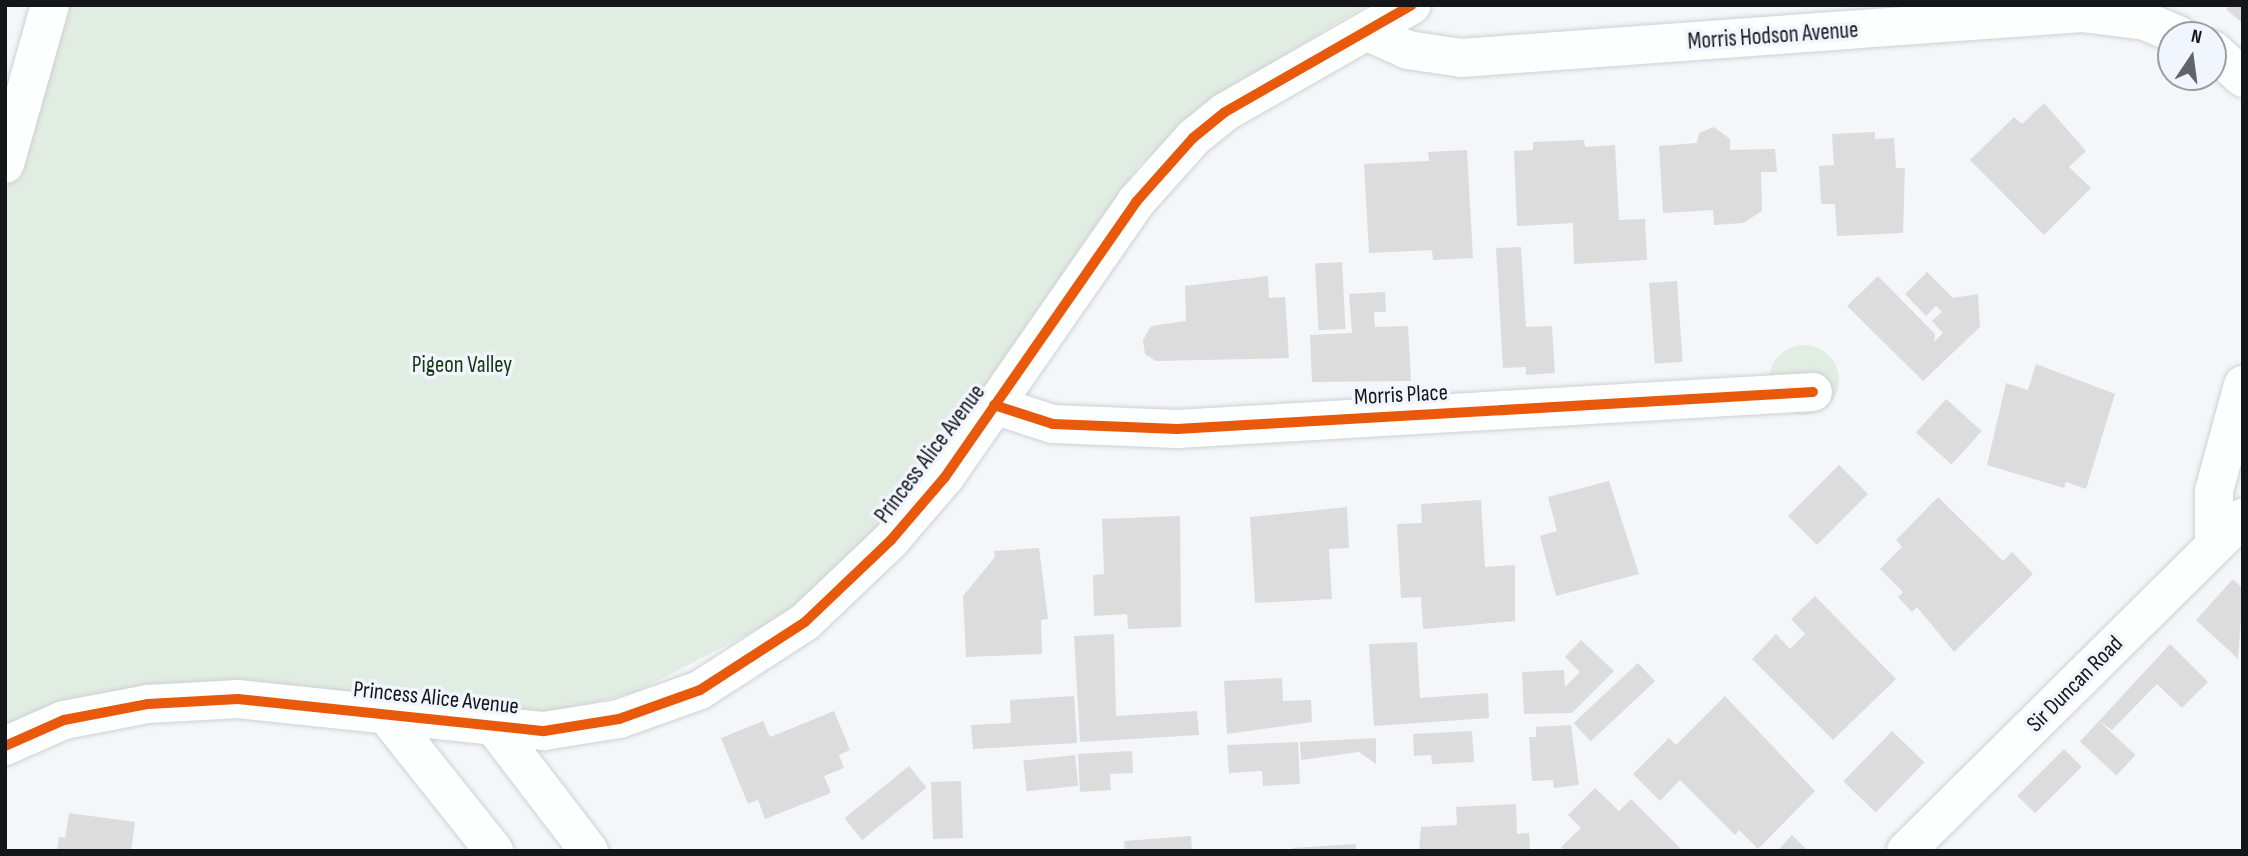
<!DOCTYPE html>
<html>
<head>
<meta charset="utf-8">
<style>
  body { margin:0 }
  #map { position:relative; width:2248px; height:856px; overflow:hidden; background:#f4f6fa; font-family:"Sofia Sans Condensed",sans-serif }
  div>[style] { position:absolute }
  .green>* { inset:0; background:#e1ece2 }
  .round { border-radius:50% }
  .building>* { inset:0; background:#dcdcdd; transform-origin:0 0 }
  .roads { filter:drop-shadow(0 0 2px #cfd0d3) drop-shadow(0 0 2px #cfd0d3) }
  .minor>* { height:38px; margin:-19px; padding:0 19px; transform-origin:19px; border-radius:19px; background:#fdfefe }
  .cycleway>* { height:10px; margin:-5px; padding:0 5px; transform-origin:5px; border-radius:5px; background:#e8590c }
  span { translate:-50% -50%; white-space:nowrap; text-align:center; line-height:1.15; -webkit-text-stroke:7px #f1f5fd; paint-order:stroke }
  .street-label { font-size:23px; color:#151619 }
  .park-label { font-size:23px; color:#163611 }
  .frame { position:absolute; inset:0; border:7px solid #151619; pointer-events:none }
  .north { position:absolute; left:2157px; top:21px; width:70px; height:70px; box-sizing:border-box; background:#f1f5fd; border:2px solid #999ca2; border-radius:50%; rotate:13deg; font-size:19px; font-weight:700; line-height:28px; text-align:center; color:#151619 }
  .north::after { content:''; display:block; margin:auto; width:24px; height:32px; background:#636468; clip-path:polygon(50% 0,100% 100%,50% 72%,0 100%) }
</style>
</head>
<body>
<div id="map">
  <div class="green">
    <i style="clip-path:polygon(41px 5px,1366px 5px,1251px 76px,1139px 165px,972px 415px,876px 533px,798px 608px,636px 692px,492px 728px,173px 698px,5px 746px,5px 134px)"></i>
    <i class="round" style="left:1769px;top:345px;width:70px;height:70px"></i>
  </div>
  <div class="building">
    <i style="clip-path:polygon(2230px 5px,2243px 5px,2243px 24px,2226px 9px)"></i>
    <i style="clip-path:polygon(2044px 103px,2086px 151px,2069px 167px,2091px 188px,2044px 235px,1970px 160px,2014px 117px,2022px 124px)"></i>
    <i style="clip-path:polygon(1714px 127px,1730px 139px,1730px 150px,1775px 149px,1777px 172px,1761px 172px,1762px 211px,1743px 223px,1714px 225px,1713px 210px,1663px 213px,1659px 146px,1697px 143px,1699px 133px)"></i>
    <i style="clip-path:polygon(1875px 132px,1875px 139px,1894px 138px,1896px 168px,1905px 168px,1903px 233px,1837px 236px,1835px 204px,1821px 204px,1819px 166px,1834px 165px,1832px 134px)"></i>
    <i style="clip-path:polygon(1584px 140px,1585px 147px,1615px 145px,1619px 220px,1645px 219px,1647px 260px,1574px 264px,1573px 223px,1517px 226px,1514px 151px,1533px 150px,1533px 142px)"></i>
    <i style="clip-path:polygon(1467px 150px,1473px 258px,1433px 260px,1432px 250px,1369px 253px,1364px 164px,1429px 161px,1428px 152px)"></i>
    <i style="clip-path:polygon(1521px 247px,1526px 327px,1552px 326px,1555px 373px,1526px 375px,1526px 367px,1503px 368px,1496px 248px)"></i>
    <i style="left:1342px;top:262px;width:67px;height:27px;rotate:87deg"></i>
    <i style="clip-path:polygon(1927px 272px,1953px 298px,1978px 294px,1980px 327px,1923px 381px,1847px 306px,1878px 276px,1935px 334px,1934px 342px,1943px 333px,1932px 321px,1942px 312px,1936px 306px,1926px 316px,1905px 294px)"></i>
    <i style="clip-path:polygon(1268px 276px,1269px 298px,1285px 297px,1289px 358px,1156px 361px,1145px 354px,1143px 340px,1151px 326px,1186px 321px,1185px 286px)"></i>
    <i style="left:1677px;top:281px;width:81px;height:28px;rotate:86deg"></i>
    <i style="clip-path:polygon(1385px 292px,1386px 312px,1374px 312px,1375px 327px,1408px 326px,1411px 381px,1312px 382px,1310px 335px,1352px 333px,1349px 294px)"></i>
    <i style="clip-path:polygon(2036px 364px,2115px 394px,2086px 489px,2066px 482px,2064px 488px,1987px 465px,2006px 383px,2028px 390px)"></i>
    <i style="left:1946px;top:399px;width:48px;height:45px;rotate:42deg"></i>
    <i style="left:1839px;top:465px;width:41px;height:72px;rotate:45deg"></i>
    <i style="clip-path:polygon(1609px 481px,1639px 574px,1556px 596px,1540px 536px,1557px 531px,1548px 497px)"></i>
    <i style="clip-path:polygon(1938px 497px,2003px 561px,2012px 552px,2033px 574px,1954px 652px,1917px 607px,1912px 612px,1898px 597px,1903px 592px,1880px 569px,1902px 547px,1896px 540px)"></i>
    <i style="clip-path:polygon(1481px 500px,1485px 567px,1515px 565px,1515px 621px,1423px 629px,1421px 597px,1401px 598px,1397px 524px,1422px 523px,1421px 504px)"></i>
    <i style="clip-path:polygon(1347px 507px,1349px 548px,1329px 549px,1332px 599px,1255px 603px,1250px 517px)"></i>
    <i style="clip-path:polygon(1180px 516px,1181px 627px,1128px 629px,1127px 614px,1094px 616px,1093px 575px,1104px 574px,1102px 519px)"></i>
    <i style="clip-path:polygon(1039px 548px,1048px 619px,1041px 620px,1042px 654px,966px 657px,963px 596px,995px 557px,994px 551px)"></i>
    <i style="clip-path:polygon(2233px 579px,2243px 589px,2238px 659px,2196px 620px)"></i>
    <i style="clip-path:polygon(1815px 596px,1896px 679px,1833px 740px,1752px 659px,1776px 634px,1790px 649px,1805px 634px,1791px 619px)"></i>
    <i style="clip-path:polygon(1114px 634px,1116px 716px,1197px 711px,1199px 735px,1080px 742px,1074px 636px)"></i>
    <i style="clip-path:polygon(1581px 640px,1614px 671px,1572px 713px,1524px 714px,1522px 672px,1564px 670px,1565px 687px,1580px 672px,1565px 657px)"></i>
    <i style="clip-path:polygon(1417px 642px,1420px 698px,1488px 693px,1489px 718px,1374px 726px,1369px 644px)"></i>
    <i style="clip-path:polygon(2170px 644px,2208px 682px,2182px 708px,2157px 684px,2112px 730px,2099px 721px)"></i>
    <i style="left:1638px;top:663px;width:25px;height:88px;rotate:47deg"></i>
    <i style="clip-path:polygon(1282px 678px,1283px 701px,1311px 700px,1312px 722px,1227px 734px,1224px 681px)"></i>
    <i style="clip-path:polygon(1074px 696px,1077px 743px,973px 749px,971px 725px,1011px 723px,1010px 700px)"></i>
    <i style="clip-path:polygon(1725px 696px,1815px 791px,1758px 849px,1739px 830px,1735px 835px,1680px 780px,1660px 801px,1633px 774px,1669px 738px,1676px 745px)"></i>
    <i style="clip-path:polygon(834px 711px,850px 750px,839px 755px,844px 768px,824px 776px,831px 793px,765px 819px,758px 800px,748px 804px,721px 738px,763px 721px,770px 737px)"></i>
    <i style="left:2099px;top:721px;width:50px;height:28px;rotate:43deg"></i>
    <i style="clip-path:polygon(1571px 725px,1579px 785px,1554px 788px,1553px 780px,1532px 781px,1529px 737px,1536px 737px,1536px 727px)"></i>
    <i style="clip-path:polygon(1472px 731px,1474px 762px,1432px 764px,1431px 755px,1414px 756px,1413px 734px)"></i>
    <i style="left:1892px;top:731px;width:45px;height:70px;rotate:44deg"></i>
    <i style="clip-path:polygon(1376px 738px,1376px 764px,1359px 752px,1301px 760px,1300px 742px)"></i>
    <i style="clip-path:polygon(1298px 742px,1300px 784px,1263px 786px,1262px 771px,1229px 773px,1227px 745px)"></i>
    <i style="left:2064px;top:749px;width:25px;height:66px;rotate:45deg"></i>
    <i style="clip-path:polygon(1132px 751px,1133px 773px,1110px 774px,1111px 790px,1080px 792px,1078px 754px)"></i>
    <i style="left:1075px;top:755px;width:31px;height:52px;rotate:84deg"></i>
    <i style="left:909px;top:766px;width:28px;height:83px;rotate:51deg"></i>
    <i style="left:961px;top:781px;width:57px;height:30px;rotate:88deg"></i>
    <i style="clip-path:polygon(1595px 788px,1619px 811px,1631px 799px,1683px 851px,1565px 851px,1561px 847px,1581px 828px,1568px 815px)"></i>
    <i style="clip-path:polygon(1516px 804px,1517px 834px,1529px 833px,1530px 851px,1419px 851px,1421px 827px,1457px 825px,1456px 807px)"></i>
    <i style="clip-path:polygon(69px 813px,135px 822px,131px 851px,57px 851px,59px 837px,65px 838px)"></i>
    <i style="clip-path:polygon(1792px 835px,1808px 851px,1777px 851px)"></i>
    <i style="clip-path:polygon(1191px 836px,1192px 851px,1125px 851px,1124px 841px)"></i>
    <i style="clip-path:polygon(1356px 844px,1356px 851px,1292px 851px,1292px 848px)"></i>
  </div>
  <div class="roads">
    <div class="minor">
      <i style="left:1370px;top:33px;width:42px;rotate:24.1deg"></i>
      <i style="left:1408px;top:50px;width:54px;rotate:8.6deg"></i>
      <i style="left:1461px;top:58px;width:623px;rotate:-4.14deg"></i>
      <i style="left:2082px;top:13px;width:64px;rotate:7.2deg"></i>
      <i style="left:2145px;top:21px;width:36px;rotate:23deg"></i>
      <i style="left:2213px;top:50px;width:41px;rotate:43deg"></i>
      <i style="left:5px;top:164px;width:165px;rotate:-74.2deg"></i>
      <i style="left:994px;top:405px;width:62px;rotate:17.9deg"></i>
      <i style="left:1053px;top:424px;width:124px;rotate:2.3deg"></i>
      <i style="left:1177px;top:429px;width:637px;rotate:-3.33deg"></i>
      <i style="left:2214px;top:545px;width:54px;rotate:-90deg"></i>
      <i style="left:2214px;top:491px;width:110px;rotate:-74.7deg"></i>
      <i style="left:386px;top:715px;width:174px;rotate:51.5deg"></i>
      <i style="left:495px;top:728px;width:155px;rotate:52.6deg"></i>
      <i style="left:5px;top:746px;width:64px;rotate:-23.8deg"></i>
      <i style="left:64px;top:720px;width:86px;rotate:-10.8deg"></i>
      <i style="left:148px;top:704px;width:90px;rotate:-3.2deg"></i>
      <i style="left:238px;top:699px;width:308px;rotate:6deg"></i>
      <i style="left:544px;top:731px;width:76px;rotate:-9.1deg"></i>
      <i style="left:619px;top:719px;width:86px;rotate:-19.7deg"></i>
      <i style="left:700px;top:690px;width:125px;rotate:-32.9deg"></i>
      <i style="left:805px;top:622px;width:119px;rotate:-43.6deg"></i>
      <i style="left:891px;top:540px;width:83px;rotate:-49.4deg"></i>
      <i style="left:945px;top:477px;width:335px;rotate:-55.2deg"></i>
      <i style="left:1136px;top:202px;width:86px;rotate:-48.3deg"></i>
      <i style="left:1193px;top:138px;width:41px;rotate:-39.1deg"></i>
      <i style="left:1225px;top:112px;width:215px;rotate:-29.8deg"></i>
      <i style="left:1906px;top:851px;width:474px;rotate:-44.7deg"></i>
    </div>
  </div>
  <div class="cycleway">
    <i style="left:994px;top:405px;width:62px;rotate:17.9deg"></i>
    <i style="left:1053px;top:424px;width:124px;rotate:2.3deg"></i>
    <i style="left:1177px;top:429px;width:637px;rotate:-3.33deg"></i>
    <i style="left:5px;top:746px;width:64px;rotate:-23.8deg"></i>
    <i style="left:64px;top:720px;width:86px;rotate:-10.8deg"></i>
    <i style="left:148px;top:704px;width:90px;rotate:-3.2deg"></i>
    <i style="left:238px;top:699px;width:308px;rotate:6deg"></i>
    <i style="left:544px;top:731px;width:76px;rotate:-9.1deg"></i>
    <i style="left:619px;top:719px;width:86px;rotate:-19.7deg"></i>
    <i style="left:700px;top:690px;width:125px;rotate:-32.9deg"></i>
    <i style="left:805px;top:622px;width:119px;rotate:-43.6deg"></i>
    <i style="left:891px;top:540px;width:83px;rotate:-49.4deg"></i>
    <i style="left:945px;top:477px;width:335px;rotate:-55.2deg"></i>
    <i style="left:1136px;top:202px;width:86px;rotate:-48.3deg"></i>
    <i style="left:1193px;top:138px;width:41px;rotate:-39.1deg"></i>
    <i style="left:1225px;top:112px;width:215px;rotate:-29.8deg"></i>
  </div>
  <div class="street-label">
    <span style="left:1773px;top:36px;rotate:-4deg">Morris Hodson Avenue</span>
    <span style="left:1401px;top:395px;rotate:-3deg">Morris Place</span>
    <span style="left:930px;top:454px;rotate:-53deg">Princess Alice Avenue</span>
    <span style="left:2075px;top:684px;rotate:-45deg">Sir Duncan Road</span>
    <span style="left:436px;top:698px;rotate:6deg">Princess Alice Avenue</span>
  </div>
  <div class="park-label">
    <span style="left:462px;top:365px">Pigeon Valley</span>
  </div>
  <div class="frame"></div>
  <div class="north">N</div>
</div>
</body>
</html>
